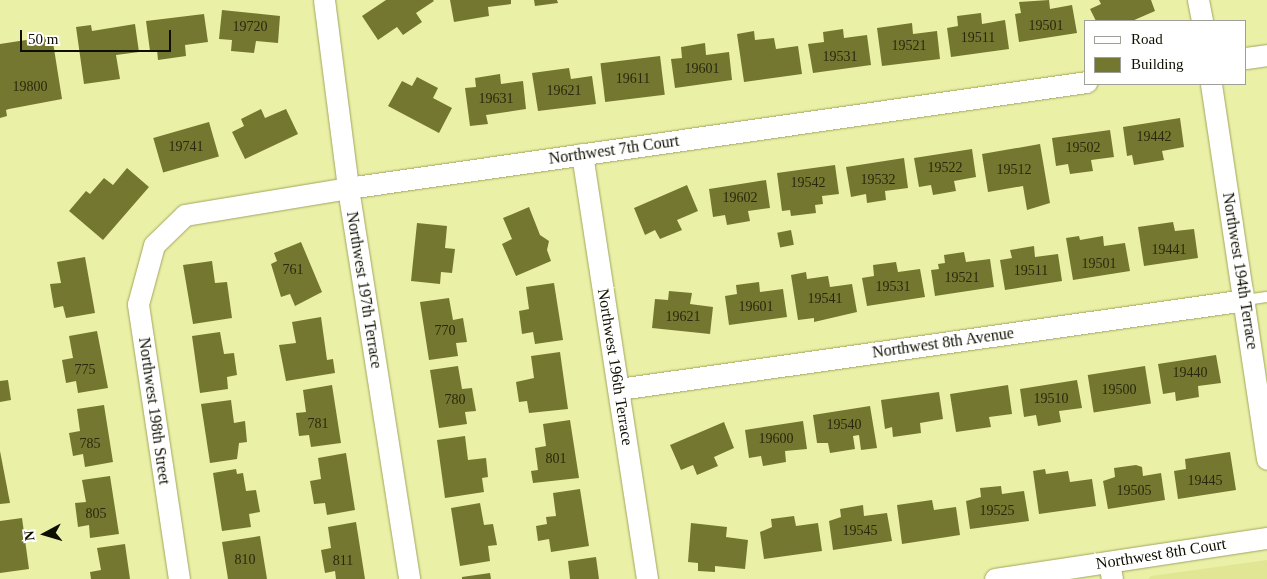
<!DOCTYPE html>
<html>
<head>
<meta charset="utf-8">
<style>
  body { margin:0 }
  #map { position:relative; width:1267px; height:579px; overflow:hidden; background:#ebf0a7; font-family:Georgia,serif }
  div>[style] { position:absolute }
  .built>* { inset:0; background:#e1e695 }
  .building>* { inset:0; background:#747730; transform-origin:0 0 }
  .roads { filter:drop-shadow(0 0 1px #a2a65f) drop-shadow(0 0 1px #a2a65f) }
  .service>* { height:10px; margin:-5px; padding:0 5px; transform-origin:5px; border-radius:5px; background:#fff }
  .minor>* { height:21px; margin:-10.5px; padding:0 10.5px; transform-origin:10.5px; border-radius:10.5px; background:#fff }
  span { translate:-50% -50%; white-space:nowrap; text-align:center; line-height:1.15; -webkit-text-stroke:5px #fff; paint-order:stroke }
  .number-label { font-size:14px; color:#28290c }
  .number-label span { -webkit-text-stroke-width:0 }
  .street-label { font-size:16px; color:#0f0f00 }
  .legend { position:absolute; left:1084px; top:20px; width:162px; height:65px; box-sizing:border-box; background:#fff; border:1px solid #9f9f99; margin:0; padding:6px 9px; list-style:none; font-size:15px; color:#0f0f00 }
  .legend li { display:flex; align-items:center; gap:10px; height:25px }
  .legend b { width:25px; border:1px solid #9f9f99 }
  .north { position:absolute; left:20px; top:509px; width:50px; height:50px; -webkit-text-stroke:4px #fff; paint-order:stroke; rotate:264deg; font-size:14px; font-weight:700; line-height:20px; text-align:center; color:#0f0f00 }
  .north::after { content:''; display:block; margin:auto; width:18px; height:22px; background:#0f0f00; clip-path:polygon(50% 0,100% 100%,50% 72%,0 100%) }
  .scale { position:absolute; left:20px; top:30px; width:151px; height:22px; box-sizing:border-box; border:2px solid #0f0f00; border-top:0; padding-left:6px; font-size:15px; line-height:18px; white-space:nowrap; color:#0f0f00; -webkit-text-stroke:4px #fff; paint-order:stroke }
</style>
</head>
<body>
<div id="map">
  <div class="built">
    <i style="clip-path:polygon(1267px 560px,1267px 579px,1148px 579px,1151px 576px)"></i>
  </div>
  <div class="building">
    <i style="clip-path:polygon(386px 0,433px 0,434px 1px,416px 13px,422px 22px,403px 35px,397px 27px,378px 40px,362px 16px)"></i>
    <i style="clip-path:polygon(450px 0,511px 0,511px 4px,488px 7px,489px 16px,454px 22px)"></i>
    <i style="clip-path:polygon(534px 0,557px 0,558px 3px,535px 6px)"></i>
    <i style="clip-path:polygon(1049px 0,1050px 9px,1072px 5px,1077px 33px,1019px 42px,1015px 14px,1021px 13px,1019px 2px)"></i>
    <i style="clip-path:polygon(1099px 0,1151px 0,1155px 11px,1132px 21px,1096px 21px,1090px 9px,1101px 4px)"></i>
    <i style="clip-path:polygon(222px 10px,280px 16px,278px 43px,256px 41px,254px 53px,231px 51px,232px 40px,219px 39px)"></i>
    <i style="clip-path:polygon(981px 13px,982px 24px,1005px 20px,1009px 49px,951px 57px,947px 28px,958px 26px,957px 16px)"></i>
    <i style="clip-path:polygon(204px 14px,208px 42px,185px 45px,186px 56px,158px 60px,157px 50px,150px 51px,146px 21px)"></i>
    <i style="clip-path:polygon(912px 23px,913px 34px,937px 31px,940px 59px,882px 66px,877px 28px)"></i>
    <i style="clip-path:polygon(135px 24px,139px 52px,116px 55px,120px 79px,84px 84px,76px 27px,91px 25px,92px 31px)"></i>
    <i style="clip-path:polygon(843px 29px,844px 38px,867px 35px,871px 65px,813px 73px,808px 44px,824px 42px,823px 32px)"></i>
    <i style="clip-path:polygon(754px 31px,755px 40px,774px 38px,776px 49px,798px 46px,802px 74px,744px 82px,737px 34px)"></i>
    <i style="clip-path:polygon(52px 36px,62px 99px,9px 109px,6px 110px,7px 116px,0 118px,0 44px)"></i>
    <i style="clip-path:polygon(705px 43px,706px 55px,729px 52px,732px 80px,675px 88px,671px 59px,682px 58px,681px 47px)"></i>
    <i style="left:660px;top:56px;width:39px;height:60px;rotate:83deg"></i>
    <i style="clip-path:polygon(569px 68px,571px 79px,592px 76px,596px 104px,538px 111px,532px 73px)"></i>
    <i style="clip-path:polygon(500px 74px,501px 84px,523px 81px,526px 109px,486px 115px,488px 124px,470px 126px,465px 88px,476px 87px,475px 78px)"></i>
    <i style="clip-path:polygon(417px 77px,438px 88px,433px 98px,452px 108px,439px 133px,388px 106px,402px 81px,412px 86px)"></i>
    <i style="clip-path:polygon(261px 109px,265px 118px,286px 109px,298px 134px,245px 159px,232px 132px,244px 126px,241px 119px)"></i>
    <i style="clip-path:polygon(1180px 118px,1184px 147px,1162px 151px,1164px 160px,1134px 165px,1132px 155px,1127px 156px,1123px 127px)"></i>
    <i style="left:209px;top:122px;width:36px;height:58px;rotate:74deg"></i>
    <i style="clip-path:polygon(1110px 130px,1114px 157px,1091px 160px,1093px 171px,1070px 174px,1068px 164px,1056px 166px,1052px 138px)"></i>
    <i style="clip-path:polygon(1040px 144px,1050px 203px,1027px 210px,1023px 186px,988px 192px,982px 154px)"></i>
    <i style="clip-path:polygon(972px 149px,976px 177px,954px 181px,956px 191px,933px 195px,931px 185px,919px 187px,914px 158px)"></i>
    <i style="clip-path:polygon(904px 158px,908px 188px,885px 191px,886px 200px,867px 203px,866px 194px,851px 197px,846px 167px)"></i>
    <i style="clip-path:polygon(835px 165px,839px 194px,822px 196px,823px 204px,815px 205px,816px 213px,791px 216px,790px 210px,782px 211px,777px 173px)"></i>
    <i style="clip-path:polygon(127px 168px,149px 187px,103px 240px,69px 211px,86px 191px,90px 194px,104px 178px,113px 185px)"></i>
    <i style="clip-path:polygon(766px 180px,770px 208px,748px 211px,750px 221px,727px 225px,725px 215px,713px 217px,709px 189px)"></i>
    <i style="clip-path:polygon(687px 185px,698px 211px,677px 220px,682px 230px,660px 239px,655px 230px,645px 235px,634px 208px)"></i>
    <i style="clip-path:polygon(529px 207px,540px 235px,549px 241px,547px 250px,551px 261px,516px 276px,502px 244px,512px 239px,503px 218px)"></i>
    <i style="clip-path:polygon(1173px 222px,1175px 231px,1194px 229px,1198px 258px,1144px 266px,1138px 227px)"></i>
    <i style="clip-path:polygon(417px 223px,447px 226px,445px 248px,455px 249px,452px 273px,441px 272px,440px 284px,411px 281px)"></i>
    <i style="left:791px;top:230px;width:15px;height:14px;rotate:79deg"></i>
    <i style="clip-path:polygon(1079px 236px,1080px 240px,1103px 236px,1104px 246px,1125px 243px,1130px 271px,1073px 280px,1066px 238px)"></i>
    <i style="clip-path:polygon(301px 242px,322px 292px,295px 306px,290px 294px,281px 297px,271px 264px,277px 261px,274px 253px)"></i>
    <i style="clip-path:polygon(1034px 246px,1035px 257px,1058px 254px,1062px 281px,1005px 290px,1000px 260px,1012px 258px,1010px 250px)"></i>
    <i style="clip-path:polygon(964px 252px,966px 262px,990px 259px,994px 287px,935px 296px,931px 270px,939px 269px,938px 264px,945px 263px,944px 255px)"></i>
    <i style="clip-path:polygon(85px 257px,95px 313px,66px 318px,63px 306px,54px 308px,50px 284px,61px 283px,57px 262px)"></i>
    <i style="clip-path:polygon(212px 261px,215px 283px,227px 282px,232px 318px,193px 324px,183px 265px)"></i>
    <i style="clip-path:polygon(896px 262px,898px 272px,920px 269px,925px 297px,867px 306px,862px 278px,874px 276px,873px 265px)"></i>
    <i style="clip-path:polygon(806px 272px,807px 279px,828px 276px,830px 287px,852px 284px,857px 312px,814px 322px,814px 318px,798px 320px,791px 275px)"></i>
    <i style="clip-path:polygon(759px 282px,760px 292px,783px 289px,787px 317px,729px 325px,725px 296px,737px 294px,736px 285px)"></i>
    <i style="clip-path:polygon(554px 283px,563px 340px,535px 344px,533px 332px,522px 334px,519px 311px,529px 309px,526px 287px)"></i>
    <i style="clip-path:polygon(669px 291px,692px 293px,690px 304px,713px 307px,710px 334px,652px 328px,655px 299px,668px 300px)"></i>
    <i style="clip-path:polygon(449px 298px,453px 320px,463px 318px,467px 342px,456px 343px,458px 356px,429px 360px,420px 302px)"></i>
    <i style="clip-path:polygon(321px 317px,327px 360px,333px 359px,335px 373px,286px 381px,279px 345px,296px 343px,292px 322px)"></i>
    <i style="clip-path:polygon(97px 331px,108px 388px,78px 393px,76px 381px,66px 383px,62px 360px,73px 358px,69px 336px)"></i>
    <i style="clip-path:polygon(220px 332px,224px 354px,234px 353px,237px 375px,227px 377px,228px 389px,200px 393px,192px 336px)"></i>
    <i style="clip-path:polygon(560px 352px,568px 409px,529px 413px,527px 401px,519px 402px,516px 382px,534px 378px,531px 356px)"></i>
    <i style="clip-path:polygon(1216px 355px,1221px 383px,1198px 386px,1199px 397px,1176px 401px,1175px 392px,1163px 394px,1158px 364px)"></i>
    <i style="clip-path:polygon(458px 366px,462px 389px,472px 388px,476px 411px,465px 412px,467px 424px,439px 428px,430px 370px)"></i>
    <i style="left:1145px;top:366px;width:38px;height:58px;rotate:81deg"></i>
    <i style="clip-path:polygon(8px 380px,11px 400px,0 402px,0 381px)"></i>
    <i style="clip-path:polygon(1077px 380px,1082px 408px,1059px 411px,1061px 422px,1038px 426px,1036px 415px,1024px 417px,1020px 389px)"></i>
    <i style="clip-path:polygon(332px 385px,341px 443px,311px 447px,309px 435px,299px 436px,296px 413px,306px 412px,303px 390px)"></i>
    <i style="clip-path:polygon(1008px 385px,1012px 414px,989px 417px,991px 427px,956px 432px,950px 394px)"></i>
    <i style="clip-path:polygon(939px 392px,943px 419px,920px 423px,921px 433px,893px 437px,892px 427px,885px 429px,881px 400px)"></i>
    <i style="clip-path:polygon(231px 400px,234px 423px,245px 421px,247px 442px,239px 443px,237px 459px,210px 463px,201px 404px)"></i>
    <i style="clip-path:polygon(104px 405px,113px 462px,85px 467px,83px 454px,73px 456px,69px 433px,80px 431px,77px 409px)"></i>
    <i style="clip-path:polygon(870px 406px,877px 448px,861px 450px,859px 435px,853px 436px,855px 449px,830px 453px,828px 443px,817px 443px,813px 415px)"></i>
    <i style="clip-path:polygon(570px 420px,579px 478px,533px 483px,531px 471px,538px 470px,535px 448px,546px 446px,543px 424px)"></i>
    <i style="clip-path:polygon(803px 421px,807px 449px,785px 451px,786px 462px,763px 466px,761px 456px,749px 458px,745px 430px)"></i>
    <i style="clip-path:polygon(724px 422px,734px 448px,714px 457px,718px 466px,697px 475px,693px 465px,681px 470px,670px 445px)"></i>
    <i style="clip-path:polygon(465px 436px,468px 460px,486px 458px,488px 477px,482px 478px,484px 492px,445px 498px,437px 440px)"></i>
    <i style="clip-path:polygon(0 451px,10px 503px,0 504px)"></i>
    <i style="clip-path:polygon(1230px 452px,1236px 490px,1178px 499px,1174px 471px,1186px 469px,1185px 459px)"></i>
    <i style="clip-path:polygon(346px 453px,355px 510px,327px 515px,325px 503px,314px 504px,310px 481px,321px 479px,318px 458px)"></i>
    <i style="clip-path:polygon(1136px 465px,1142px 467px,1143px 476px,1161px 473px,1165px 500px,1108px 509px,1103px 481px,1115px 477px,1114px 468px)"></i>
    <i style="clip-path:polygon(236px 469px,237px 474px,243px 473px,246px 491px,256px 490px,260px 512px,249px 514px,251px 527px,222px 531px,213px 473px)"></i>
    <i style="clip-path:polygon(1045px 469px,1046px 474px,1068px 471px,1070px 482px,1092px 479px,1096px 506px,1039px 514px,1033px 471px)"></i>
    <i style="clip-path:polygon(110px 476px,119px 534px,90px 538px,89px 525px,78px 527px,75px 503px,86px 502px,82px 480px)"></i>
    <i style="clip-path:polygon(1001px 486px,1002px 494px,1024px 491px,1029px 521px,970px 529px,966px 501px,981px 497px,980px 488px)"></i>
    <i style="clip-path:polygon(580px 489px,589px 546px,551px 552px,549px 539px,538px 541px,536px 526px,547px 524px,546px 517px,556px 516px,553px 493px)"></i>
    <i style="clip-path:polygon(932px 500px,934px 510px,956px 507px,960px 535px,902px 544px,897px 505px)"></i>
    <i style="clip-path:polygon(480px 503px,484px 525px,493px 524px,497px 545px,488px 546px,490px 561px,460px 566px,451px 508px)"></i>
    <i style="clip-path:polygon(863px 505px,864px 516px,887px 513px,892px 541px,833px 550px,829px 521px,841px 517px,840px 509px)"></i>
    <i style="clip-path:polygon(794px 516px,796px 526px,818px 523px,822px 551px,764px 559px,760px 532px,772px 527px,771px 519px)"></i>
    <i style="clip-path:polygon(22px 518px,29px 569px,0 573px,0 521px)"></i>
    <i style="clip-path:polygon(356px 522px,365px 579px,336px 579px,335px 571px,325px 573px,321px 550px,331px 548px,328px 527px)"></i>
    <i style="clip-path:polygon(691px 523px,727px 527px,726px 537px,748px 540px,745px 569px,715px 566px,715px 572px,698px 571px,698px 563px,688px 562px)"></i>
    <i style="clip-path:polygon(260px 536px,267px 579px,228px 579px,222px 542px)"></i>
    <i style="clip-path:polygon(125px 544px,130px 579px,91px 579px,90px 572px,101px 570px,97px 548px)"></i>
    <i style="clip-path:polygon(596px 557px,599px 579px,570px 579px,568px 561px)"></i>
    <i style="clip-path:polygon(490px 573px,491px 579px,462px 579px,462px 577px)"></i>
  </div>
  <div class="roads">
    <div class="service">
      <i style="left:1245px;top:300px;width:22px;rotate:-8deg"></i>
    </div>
    <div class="minor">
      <i style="left:324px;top:0;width:190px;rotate:82.7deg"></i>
      <i style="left:348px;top:188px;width:396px;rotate:81.1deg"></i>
      <i style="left:1198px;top:0;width:21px;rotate:79deg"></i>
      <i style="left:1246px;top:58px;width:21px;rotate:-8deg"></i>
      <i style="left:1211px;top:84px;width:379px;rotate:81.5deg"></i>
      <i style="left:582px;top:154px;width:430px;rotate:81.3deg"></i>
      <i style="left:619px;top:389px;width:632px;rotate:-8.09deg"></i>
      <i style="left:1109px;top:562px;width:17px;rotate:80deg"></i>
      <i style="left:179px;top:579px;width:278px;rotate:-98.5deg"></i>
      <i style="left:138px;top:304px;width:61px;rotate:-74.8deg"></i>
      <i style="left:154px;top:245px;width:43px;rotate:-44.1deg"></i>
      <i style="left:185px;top:215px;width:165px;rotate:-9.4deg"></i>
      <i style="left:348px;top:188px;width:746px;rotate:-8.17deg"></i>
      <i style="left:995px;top:579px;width:275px;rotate:-8.6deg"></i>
    </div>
  </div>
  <div class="number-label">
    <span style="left:1046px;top:26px">19501</span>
    <span style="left:250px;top:27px">19720</span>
    <span style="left:978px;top:38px">19511</span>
    <span style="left:909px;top:46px">19521</span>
    <span style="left:840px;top:57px">19531</span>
    <span style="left:702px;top:69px">19601</span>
    <span style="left:633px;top:79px">19611</span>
    <span style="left:30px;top:87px">19800</span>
    <span style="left:564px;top:91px">19621</span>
    <span style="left:496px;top:99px">19631</span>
    <span style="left:1154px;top:137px">19442</span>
    <span style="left:186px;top:147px">19741</span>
    <span style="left:1083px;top:148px">19502</span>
    <span style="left:945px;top:168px">19522</span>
    <span style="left:1014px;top:170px">19512</span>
    <span style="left:878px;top:180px">19532</span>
    <span style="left:808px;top:183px">19542</span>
    <span style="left:740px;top:198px">19602</span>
    <span style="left:1169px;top:250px">19441</span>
    <span style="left:1099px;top:264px">19501</span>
    <span style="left:293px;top:270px">761</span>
    <span style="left:1031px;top:271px">19511</span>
    <span style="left:962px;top:278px">19521</span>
    <span style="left:893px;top:287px">19531</span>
    <span style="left:825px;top:299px">19541</span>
    <span style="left:756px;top:307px">19601</span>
    <span style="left:683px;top:317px">19621</span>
    <span style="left:445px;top:331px">770</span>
    <span style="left:85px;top:370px">775</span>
    <span style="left:1190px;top:373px">19440</span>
    <span style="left:1119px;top:390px">19500</span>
    <span style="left:1051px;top:399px">19510</span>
    <span style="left:455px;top:400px">780</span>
    <span style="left:318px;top:424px">781</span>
    <span style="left:844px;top:425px">19540</span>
    <span style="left:776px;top:439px">19600</span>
    <span style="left:90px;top:444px">785</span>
    <span style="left:556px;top:459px">801</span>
    <span style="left:1205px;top:481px">19445</span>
    <span style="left:1134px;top:491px">19505</span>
    <span style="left:997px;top:511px">19525</span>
    <span style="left:96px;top:514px">805</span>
    <span style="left:860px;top:531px">19545</span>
    <span style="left:245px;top:560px">810</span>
    <span style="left:343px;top:561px">811</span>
  </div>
  <div class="street-label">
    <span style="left:614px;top:150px;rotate:-8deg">Northwest 7th Court</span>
    <span style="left:1240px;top:271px;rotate:81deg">Northwest 194th Terrace</span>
    <span style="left:364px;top:290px;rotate:81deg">Northwest 197th Terrace</span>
    <span style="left:943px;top:343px;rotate:-8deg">Northwest 8th Avenue</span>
    <span style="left:615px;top:367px;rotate:81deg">Northwest 196th Terrace</span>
    <span style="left:154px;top:411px;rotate:82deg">Northwest 198th Street</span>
    <span style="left:1161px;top:554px;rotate:-9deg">Northwest 8th Court</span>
  </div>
  <ul class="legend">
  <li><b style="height:6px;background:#fff"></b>Road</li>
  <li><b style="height:14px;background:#747730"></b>Building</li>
  </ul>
  <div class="north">N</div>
  <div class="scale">50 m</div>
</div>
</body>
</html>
